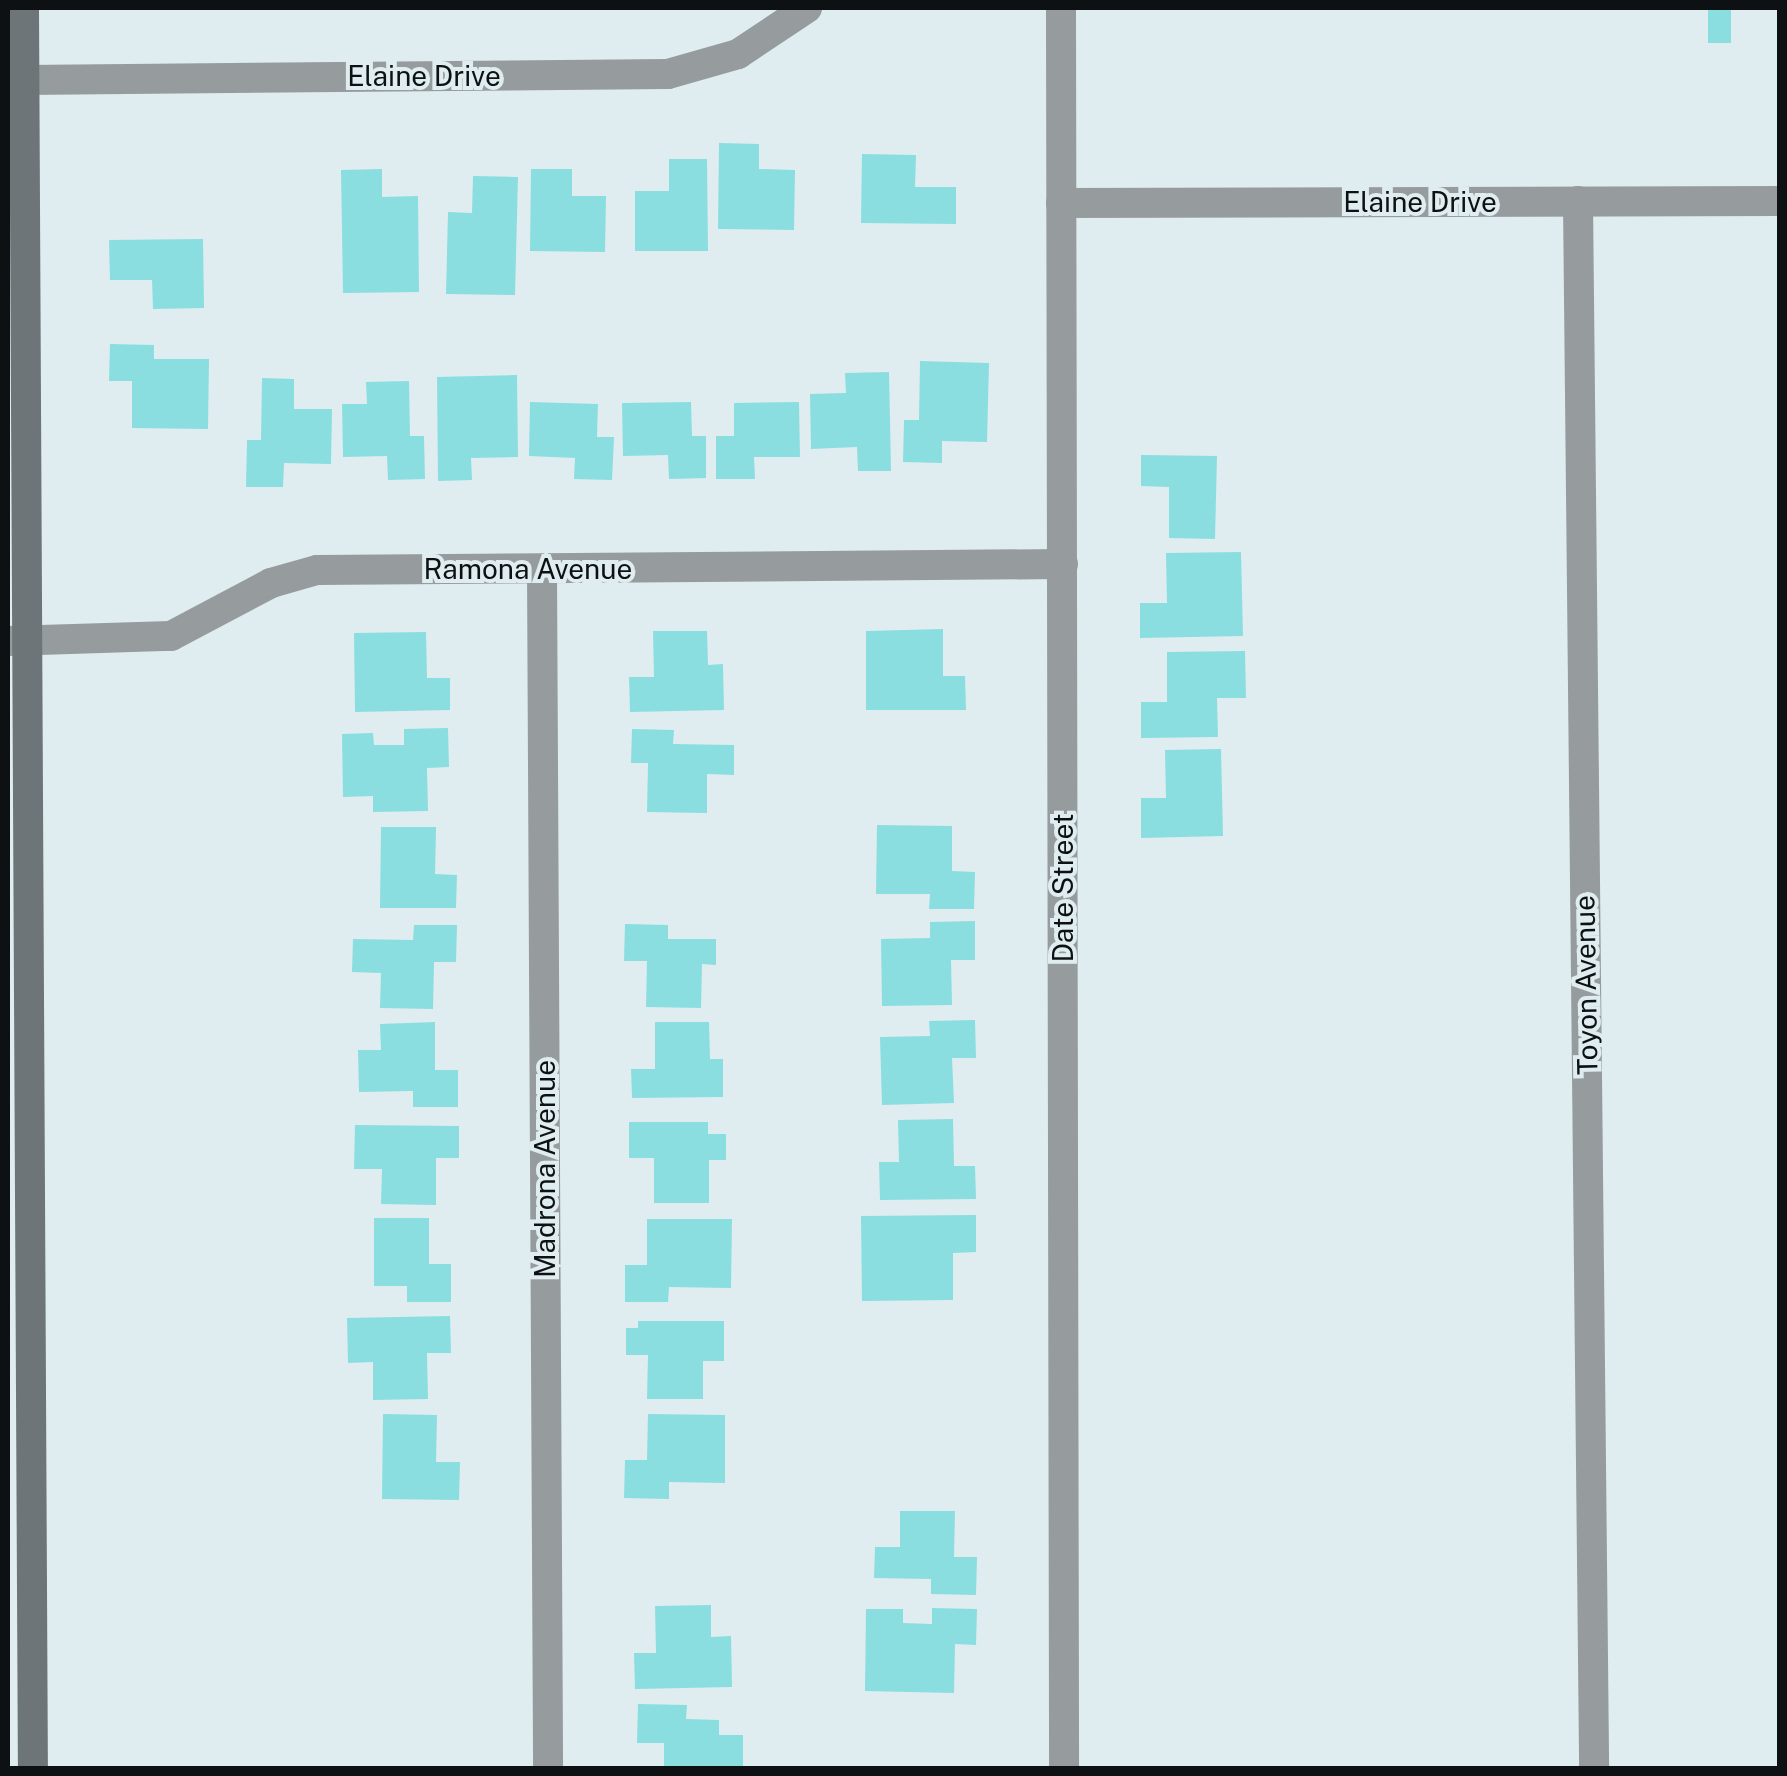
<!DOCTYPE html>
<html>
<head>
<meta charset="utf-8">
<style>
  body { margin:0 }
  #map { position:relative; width:1787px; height:1776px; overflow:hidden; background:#dfedf0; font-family:"Public Sans",sans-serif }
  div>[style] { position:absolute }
  .building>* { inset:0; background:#8adedf; transform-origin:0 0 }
  .street>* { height:30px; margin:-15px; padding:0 15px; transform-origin:15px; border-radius:15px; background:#969b9e }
  .secondary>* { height:30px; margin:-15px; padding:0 15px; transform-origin:15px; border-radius:15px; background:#6e7579 }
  span { translate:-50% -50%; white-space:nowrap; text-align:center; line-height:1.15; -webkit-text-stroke:8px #dfedf0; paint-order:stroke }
  .street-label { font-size:28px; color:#0d1113 }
  .frame { position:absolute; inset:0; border:10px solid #0d1113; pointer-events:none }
</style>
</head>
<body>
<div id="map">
  <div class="building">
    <i style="left:1708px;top:8px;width:23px;height:35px"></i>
    <i style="clip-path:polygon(719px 143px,759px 144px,759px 169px,795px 170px,794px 230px,718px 229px)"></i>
    <i style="clip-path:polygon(862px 154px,916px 155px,915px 187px,956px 187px,956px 224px,861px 223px)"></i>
    <i style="clip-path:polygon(669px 159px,707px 159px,708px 251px,635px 251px,635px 191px,669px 191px)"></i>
    <i style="clip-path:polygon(382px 169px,382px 197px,418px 196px,419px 292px,343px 293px,341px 170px)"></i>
    <i style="clip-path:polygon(531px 169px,572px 169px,572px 196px,606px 196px,605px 252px,530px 251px)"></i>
    <i style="clip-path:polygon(473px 176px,518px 177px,515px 295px,446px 294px,448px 212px,472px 213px)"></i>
    <i style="clip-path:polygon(203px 239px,204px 308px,153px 309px,152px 280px,110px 280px,109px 240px)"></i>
    <i style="clip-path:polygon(110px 344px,154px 345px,154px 359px,209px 359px,208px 429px,132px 428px,132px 381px,109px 381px)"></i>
    <i style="clip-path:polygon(920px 361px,989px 363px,987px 442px,942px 441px,942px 463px,903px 462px,904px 420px,919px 420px)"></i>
    <i style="clip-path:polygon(889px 372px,891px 471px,858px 471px,857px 447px,811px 449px,810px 394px,846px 393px,845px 373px)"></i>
    <i style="clip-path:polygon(517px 375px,518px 457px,471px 458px,472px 480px,438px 481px,437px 377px)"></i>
    <i style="clip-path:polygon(262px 378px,294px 379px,294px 409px,332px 409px,331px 464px,284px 463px,283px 487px,246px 487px,247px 440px,261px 440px)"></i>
    <i style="clip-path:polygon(409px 381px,410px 436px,424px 436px,425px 479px,388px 480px,387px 456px,343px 457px,342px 404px,367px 404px,366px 382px)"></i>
    <i style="clip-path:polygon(530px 402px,598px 404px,597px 437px,614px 437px,612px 480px,574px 479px,575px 458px,529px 456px)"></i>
    <i style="clip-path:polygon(691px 402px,692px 436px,706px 436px,706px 478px,669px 479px,668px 455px,623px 456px,622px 403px)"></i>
    <i style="clip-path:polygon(799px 402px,800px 457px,754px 457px,755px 479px,716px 479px,716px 436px,734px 436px,734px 403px)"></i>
    <i style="clip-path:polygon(1141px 455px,1217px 456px,1215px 539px,1169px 538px,1169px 487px,1141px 486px)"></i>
    <i style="clip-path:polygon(1241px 552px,1243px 636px,1140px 638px,1140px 603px,1167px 603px,1166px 553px)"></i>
    <i style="clip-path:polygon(943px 629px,943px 676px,965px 676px,966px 710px,866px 710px,866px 631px)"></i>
    <i style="clip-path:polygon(653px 631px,707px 631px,708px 665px,723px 664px,724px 710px,630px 712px,629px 677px,654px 677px)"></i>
    <i style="clip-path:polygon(426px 632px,427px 678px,450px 678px,450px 710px,355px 712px,354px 633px)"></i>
    <i style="clip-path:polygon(1245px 651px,1246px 698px,1217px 698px,1218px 737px,1141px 738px,1141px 702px,1167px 702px,1167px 652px)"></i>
    <i style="clip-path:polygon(448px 728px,449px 767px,427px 768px,428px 811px,373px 812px,373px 796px,343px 797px,342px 734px,373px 733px,374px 745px,404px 745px,404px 729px)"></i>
    <i style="clip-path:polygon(632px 729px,674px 730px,673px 744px,734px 745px,734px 775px,707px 774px,707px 813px,647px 812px,648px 763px,631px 763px)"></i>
    <i style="clip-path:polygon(1221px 749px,1223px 836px,1141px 838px,1141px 798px,1166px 798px,1165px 750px)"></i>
    <i style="clip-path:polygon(877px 825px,952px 826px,952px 871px,975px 872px,974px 909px,929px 909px,930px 894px,876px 894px)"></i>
    <i style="clip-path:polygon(381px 827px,436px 827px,435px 874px,457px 875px,456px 908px,380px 908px)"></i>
    <i style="clip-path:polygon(975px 921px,975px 960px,951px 960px,952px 1005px,882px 1006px,881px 939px,930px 938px,930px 922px)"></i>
    <i style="clip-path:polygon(625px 924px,668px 925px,668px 939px,716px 939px,716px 965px,702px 964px,701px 1008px,646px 1007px,647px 961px,624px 961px)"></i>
    <i style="clip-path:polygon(414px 925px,457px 925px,456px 962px,434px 962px,433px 1009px,380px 1008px,381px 973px,352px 972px,353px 939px,413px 940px)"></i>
    <i style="clip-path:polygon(975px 1020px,976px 1058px,952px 1058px,954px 1103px,882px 1105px,880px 1037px,930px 1036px,929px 1021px)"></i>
    <i style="clip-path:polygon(435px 1022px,435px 1070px,458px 1070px,458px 1107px,413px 1107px,413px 1091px,359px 1092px,358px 1050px,381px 1050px,380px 1024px)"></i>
    <i style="clip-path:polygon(655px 1022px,709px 1022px,710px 1059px,723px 1059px,723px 1097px,632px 1098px,631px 1069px,655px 1069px)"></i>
    <i style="clip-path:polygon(953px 1119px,954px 1166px,975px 1166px,976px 1199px,880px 1200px,879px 1162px,899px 1162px,898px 1120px)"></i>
    <i style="clip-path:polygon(629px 1122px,708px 1122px,708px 1134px,726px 1134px,726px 1160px,709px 1160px,709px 1203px,654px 1203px,654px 1158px,629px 1158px)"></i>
    <i style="clip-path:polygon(355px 1125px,459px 1126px,459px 1158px,436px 1158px,436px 1205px,381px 1204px,382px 1169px,354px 1169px)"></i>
    <i style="clip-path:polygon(976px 1215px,976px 1252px,953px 1253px,953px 1300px,862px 1301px,861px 1216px)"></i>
    <i style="clip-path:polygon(374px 1218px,429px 1218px,429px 1264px,451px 1264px,451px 1302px,407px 1302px,407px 1286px,374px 1286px)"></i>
    <i style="clip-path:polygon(647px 1219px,732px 1219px,731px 1288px,669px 1287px,668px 1302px,625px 1302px,625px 1265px,647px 1265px)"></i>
    <i style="clip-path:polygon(450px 1316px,451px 1353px,427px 1353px,428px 1399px,373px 1400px,373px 1362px,348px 1363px,347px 1318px)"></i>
    <i style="clip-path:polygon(638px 1321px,724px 1321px,724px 1361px,703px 1361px,703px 1399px,647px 1399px,648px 1355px,626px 1355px,626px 1328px,638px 1328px)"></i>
    <i style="clip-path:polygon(383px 1414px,437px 1415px,436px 1462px,460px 1462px,459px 1500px,382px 1499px)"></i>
    <i style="clip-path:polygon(648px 1414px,725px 1415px,725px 1483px,669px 1482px,669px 1499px,624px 1498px,625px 1460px,647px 1460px)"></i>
    <i style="clip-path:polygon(900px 1511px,955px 1511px,954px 1557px,977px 1557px,976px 1595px,931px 1594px,931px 1579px,874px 1578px,875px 1547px,900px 1547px)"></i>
    <i style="clip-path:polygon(711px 1605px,711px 1637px,731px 1636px,732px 1687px,635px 1689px,634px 1653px,656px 1653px,655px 1606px)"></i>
    <i style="clip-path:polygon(932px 1608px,977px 1609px,976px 1645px,955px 1644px,954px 1693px,865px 1691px,866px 1609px,903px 1609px,903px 1623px,932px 1624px)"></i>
    <i style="clip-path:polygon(638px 1704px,687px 1705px,686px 1719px,719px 1720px,719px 1735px,743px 1735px,743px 1768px,664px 1768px,664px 1743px,637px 1743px)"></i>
  </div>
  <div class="street">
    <i style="left:1061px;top:8px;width:1760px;rotate:89.9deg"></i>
    <i style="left:24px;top:80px;width:644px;rotate:-0.53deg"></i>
    <i style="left:668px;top:74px;width:73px;rotate:-15.9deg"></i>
    <i style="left:738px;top:54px;width:83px;rotate:-33.7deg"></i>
    <i style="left:1578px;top:201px;width:1567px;rotate:89.41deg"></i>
    <i style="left:1061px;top:203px;width:719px;rotate:-0.16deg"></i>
    <i style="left:542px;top:569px;width:1199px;rotate:89.71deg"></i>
    <i style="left:8px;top:641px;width:163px;rotate:-1.8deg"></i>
    <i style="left:171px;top:636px;width:113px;rotate:-27.9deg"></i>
    <i style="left:271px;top:583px;width:48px;rotate:-15.8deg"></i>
    <i style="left:317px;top:570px;width:746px;rotate:-0.46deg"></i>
  </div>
  <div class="secondary">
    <i style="left:24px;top:8px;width:1760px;rotate:89.71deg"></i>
  </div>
  <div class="street-label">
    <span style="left:424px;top:76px">Elaine Drive</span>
    <span style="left:1420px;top:202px">Elaine Drive</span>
    <span style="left:528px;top:569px">Ramona Avenue</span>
    <span style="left:1063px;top:888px;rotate:-90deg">Date Street</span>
    <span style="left:1586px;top:985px;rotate:-91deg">Toyon Avenue</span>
    <span style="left:545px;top:1169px;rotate:-90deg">Madrona Avenue</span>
  </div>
  <div class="frame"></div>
</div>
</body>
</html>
